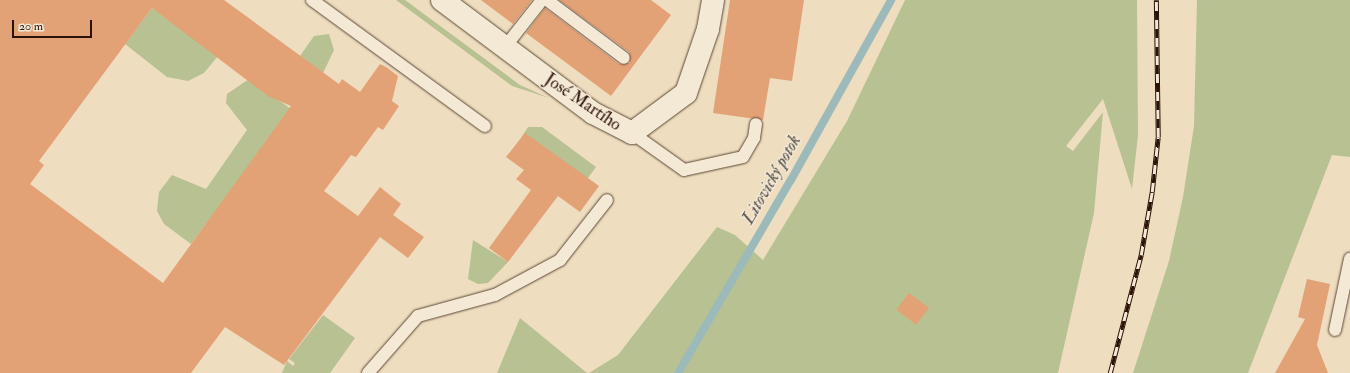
<!DOCTYPE html>
<html>
<head>
<meta charset="utf-8">
<style>
  body { margin:0 }
  #map { position:relative; width:1350px; height:373px; overflow:hidden; background:#eeddbf; font-family:"IM FELL Double Pica",serif }
  div>[style] { position:absolute }
  .green>* { inset:0; background:#b8c192 }
  .stream>* { height:8px; margin:-4px; padding:0 4px; transform-origin:4px; border-radius:4px; background:#9dbabb }
  .building>* { inset:0; background:#e3a176; transform-origin:0 0 }
  .roads { filter:drop-shadow(0 0 1px #5c4636) drop-shadow(0 0 1px #5c4636) }
  .service>* { height:12px; margin:-6px; padding:0 6px; transform-origin:6px; border-radius:6px; background:#f4e9d5 }
  .minor>* { height:22px; margin:-11px; padding:0 11px; transform-origin:11px; border-radius:11px; background:#f4e9d5 }
  .rail>* { height:4.5px; margin-top:-2.25px; transform-origin:0; background:repeating-linear-gradient(90deg,#f4e9d5 0 9px,#2c1309 0 18px); box-sizing:border-box; border-block:1px solid #2c1309 }
  span { translate:-50% -50%; white-space:nowrap; text-align:center; line-height:1.15; -webkit-text-stroke:3px #f4e9d5; paint-order:stroke }
  .street-label { font-size:17px; color:#2c1309 }
  .water-label { font-size:18px; color:#544d47; font-style:italic }
  .scale { position:absolute; left:12px; top:20px; width:80px; height:18px; box-sizing:border-box; border:2px solid #2c1309; border-top:0; padding-left:5px; font-size:12px; line-height:14px; white-space:nowrap; color:#2c1309; -webkit-text-stroke:3px #f4e9d5; paint-order:stroke }
</style>
</head>
<body>
<div id="map">
  <div class="green">
    <i style="clip-path:polygon(396px 0,405px 0,520px 85px,549px 98px,512px 86px)"></i>
    <i style="clip-path:polygon(905px 0,1137px 0,1138px 135px,1132px 189px,1103px 99px,1066px 146px,1073px 151px,1103px 112px,1094px 213px,1058px 373px,589px 373px,618px 355px,717px 227px,735px 235px,763px 260px,847px 121px)"></i>
    <i style="clip-path:polygon(1197px 0,1350px 0,1350px 157px,1332px 155px,1248px 373px,1133px 373px,1169px 261px,1183px 197px,1194px 126px)"></i>
    <i style="clip-path:polygon(152px 8px,218px 56px,204px 73px,188px 81px,167px 77px,125px 44px)"></i>
    <i style="clip-path:polygon(329px 34px,334px 50px,323px 73px,300px 56px,314px 36px)"></i>
    <i style="clip-path:polygon(249px 79px,291px 109px,191px 244px,164px 224px,157px 211px,159px 192px,172px 175px,206px 189px,247px 130px,226px 103px,227px 94px)"></i>
    <i style="clip-path:polygon(528px 127px,542px 127px,596px 167px,574px 197px,512px 152px)"></i>
    <i style="clip-path:polygon(473px 240px,508px 262px,488px 283px,478px 284px,468px 279px)"></i>
    <i style="clip-path:polygon(323px 315px,355px 338px,330px 373px,282px 373px,287px 361px,293px 366px,295px 363px,289px 359px)"></i>
    <i style="clip-path:polygon(520px 318px,587px 373px,497px 373px)"></i>
  </div>
  <div class="stream">
    <i style="left:678px;top:373px;width:224px;rotate:-59.7deg"></i>
    <i style="left:791px;top:180px;width:206px;rotate:-60.9deg"></i>
  </div>
  <div class="building">
    <i style="clip-path:polygon(evenodd,0 0,224px 0,339px 84px,342px 79px,360px 92px,380px 64px,386px 67px,398px 76px,392px 101px,399px 106px,383px 130px,378px 127px,356px 157px,351px 155px,324px 191px,358px 216px,380px 187px,401px 204px,393px 215px,424px 237px,408px 258px,380px 237px,284px 365px,225px 327px,191px 373px,0 373px,0 0,152px 8px,268px 96px,291px 106px,163px 283px,30px 184px,44px 165px,39px 161px,152px 8px)"></i>
    <i style="clip-path:polygon(481px 0,532px 0,513px 24px)"></i>
    <i style="clip-path:polygon(559px 0,651px 0,671px 15px,611px 96px,526px 33px,545px 8px,619px 64px,630px 63px,629px 52px)"></i>
    <i style="clip-path:polygon(730px 0,804px 0,792px 81px,770px 78px,763px 120px,713px 113px)"></i>
    <i style="clip-path:polygon(525px 133px,599px 186px,580px 212px,558px 196px,508px 262px,489px 248px,531px 190px,516px 179px,524px 170px,506px 157px)"></i>
    <i style="clip-path:polygon(1307px 279px,1330px 284px,1317px 345px,1328px 373px,1275px 373px,1305px 319px,1298px 317px)"></i>
    <i style="left:909px;top:293px;width:25px;height:21px;rotate:37deg"></i>
  </div>
  <div class="roads">
    <div class="service">
      <i style="left:312px;top:0;width:214px;rotate:36.1deg"></i>
      <i style="left:547px;top:0;width:96px;rotate:37deg"></i>
      <i style="left:505px;top:47px;width:60px;rotate:-51.8deg"></i>
      <i style="left:632px;top:133px;width:64px;rotate:35.4deg"></i>
      <i style="left:684px;top:170px;width:60px;rotate:-12.4deg"></i>
      <i style="left:743px;top:157px;width:22px;rotate:-60deg"></i>
      <i style="left:754px;top:138px;width:14px;rotate:-82deg"></i>
      <i style="left:1335px;top:330px;width:73px;rotate:-78.1deg"></i>
      <i style="left:368px;top:373px;width:76px;rotate:-48.7deg"></i>
      <i style="left:418px;top:316px;width:80px;rotate:-15.3deg"></i>
      <i style="left:495px;top:295px;width:74px;rotate:-28.3deg"></i>
      <i style="left:560px;top:260px;width:76px;rotate:-51.9deg"></i>
    </div>
    <div class="minor">
      <i style="left:442px;top:0;width:189px;rotate:36.8deg"></i>
      <i style="left:593px;top:113px;width:44px;rotate:27.1deg"></i>
      <i style="left:632px;top:133px;width:67px;rotate:-36.5deg"></i>
      <i style="left:686px;top:93px;width:68px;rotate:-71deg"></i>
      <i style="left:708px;top:29px;width:29px;rotate:-80deg"></i>
    </div>
  </div>
  <div class="rail">
    <i style="left:1110px;top:373px;width:122px;rotate:-75.3deg"></i>
    <i style="left:1141px;top:255px;width:64px;rotate:-80.1deg"></i>
    <i style="left:1152px;top:192px;width:55px;rotate:-83.8deg"></i>
    <i style="left:1158px;top:137px;width:137px;rotate:-90.8deg"></i>
  </div>
  <div class="street-label">
    <span style="left:583px;top:102px;rotate:34deg">José Martího</span>
  </div>
  <div class="water-label">
    <span style="left:772px;top:180px;rotate:-60deg">Litovický potok</span>
  </div>
  <div class="scale">20 m</div>
</div>
</body>
</html>
